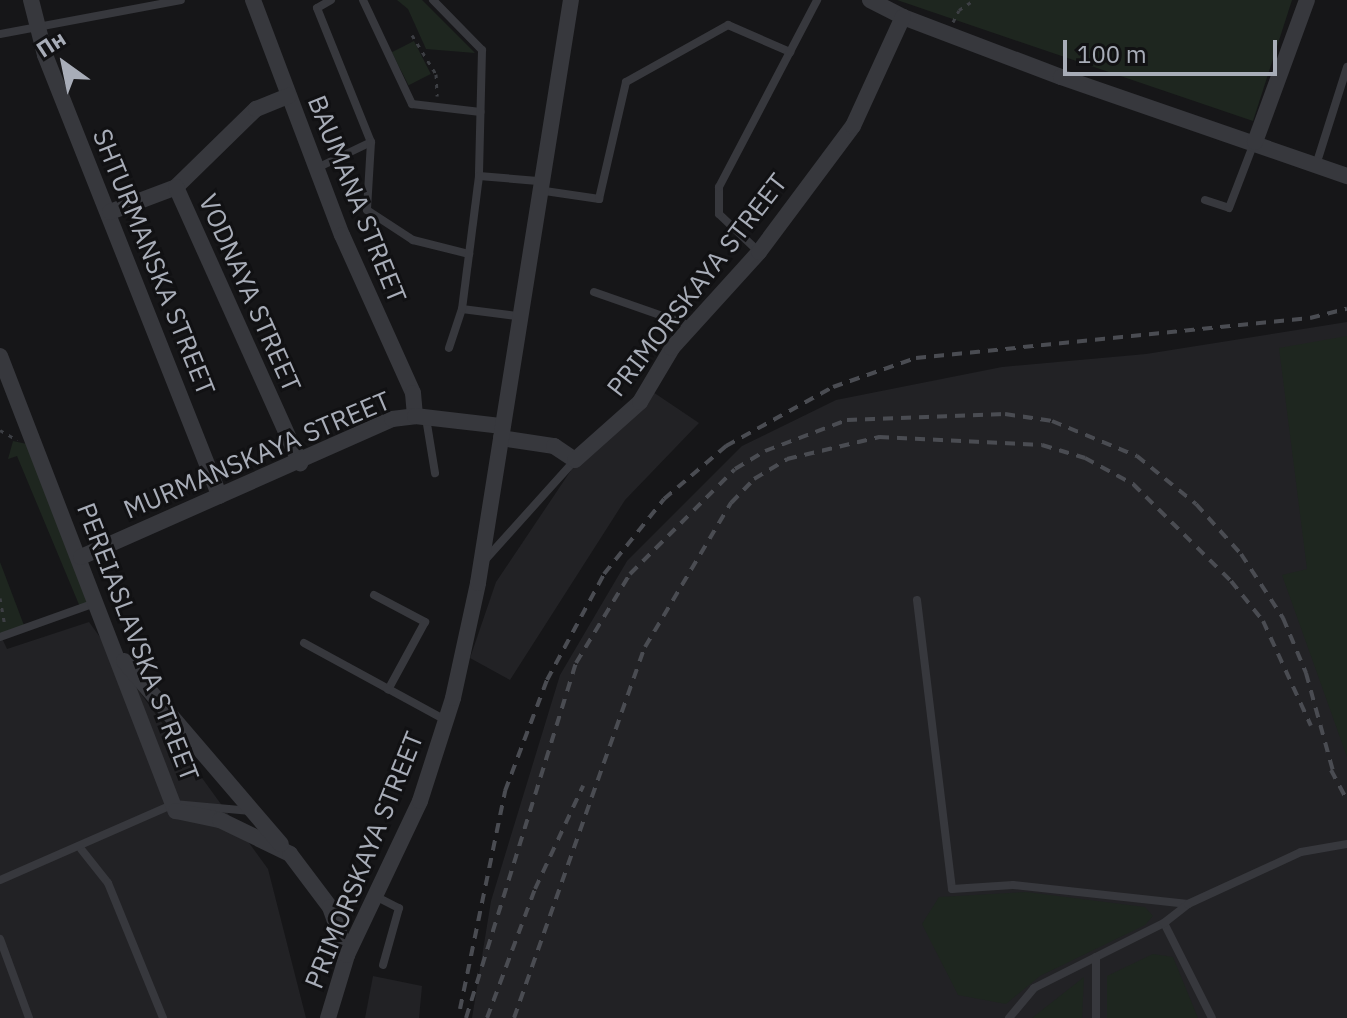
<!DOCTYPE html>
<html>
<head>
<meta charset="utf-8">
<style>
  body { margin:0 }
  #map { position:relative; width:1347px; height:1018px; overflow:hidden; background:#161618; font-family:"IBM Plex Sans",sans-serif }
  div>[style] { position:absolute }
  .built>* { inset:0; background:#222225 }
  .green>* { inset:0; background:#1e261f; transform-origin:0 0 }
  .path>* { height:3px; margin-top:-1.5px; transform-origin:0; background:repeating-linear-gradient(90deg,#3d3f44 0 4px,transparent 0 10px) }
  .lane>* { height:8px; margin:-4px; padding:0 4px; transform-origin:4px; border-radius:4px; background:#37383d }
  .street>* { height:16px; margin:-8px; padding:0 8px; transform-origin:8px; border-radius:8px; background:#37383d }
  .rail>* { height:4px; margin-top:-2px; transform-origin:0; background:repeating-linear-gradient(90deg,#4a4c52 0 10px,transparent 0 18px) }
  span { translate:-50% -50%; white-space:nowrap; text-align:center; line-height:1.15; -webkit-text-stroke:6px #111113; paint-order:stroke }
  .street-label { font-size:26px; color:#a8adb8 }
  .north { position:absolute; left:24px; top:24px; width:80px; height:80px; -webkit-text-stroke:6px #111113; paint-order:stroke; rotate:327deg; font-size:22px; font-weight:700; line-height:32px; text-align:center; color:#a8adb8 }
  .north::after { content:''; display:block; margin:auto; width:28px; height:36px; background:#a8adb8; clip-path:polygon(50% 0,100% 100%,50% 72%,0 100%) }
  .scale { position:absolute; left:1063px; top:40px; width:214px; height:36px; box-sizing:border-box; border:4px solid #a8adb8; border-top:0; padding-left:10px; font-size:24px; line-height:28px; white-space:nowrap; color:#a8adb8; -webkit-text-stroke:6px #111113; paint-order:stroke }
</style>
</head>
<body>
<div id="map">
  <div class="built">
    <i style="clip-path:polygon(1347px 322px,1347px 1018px,472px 1018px,491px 901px,560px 675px,627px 561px,742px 446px,836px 400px,1002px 367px,1146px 354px)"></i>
    <i style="clip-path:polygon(653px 392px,699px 423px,625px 500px,510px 680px,470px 658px,496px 582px,588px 445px)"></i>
    <i style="clip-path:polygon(89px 622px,268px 869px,306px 1018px,0 1018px,0 634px,7px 649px)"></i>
    <i style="clip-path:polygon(373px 976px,422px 986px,419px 1018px,365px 1018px)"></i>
  </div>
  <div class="green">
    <i style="clip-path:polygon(397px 0,422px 0,475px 53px,426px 49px,408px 9px)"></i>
    <i style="clip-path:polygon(897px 0,1292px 0,1253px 121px)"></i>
    <i style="left:414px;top:41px;width:37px;height:25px;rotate:63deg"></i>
    <i style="clip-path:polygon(1347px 336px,1347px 757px,1282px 575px,1307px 569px,1279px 348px)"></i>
    <i style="clip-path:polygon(13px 441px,27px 444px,90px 603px,80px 607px,17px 456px,8px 459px)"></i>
    <i style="clip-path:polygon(0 562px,25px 628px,1px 636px,0 632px)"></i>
    <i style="clip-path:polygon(1026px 892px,1145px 907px,1153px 916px,1145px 925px,1040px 976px,1006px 1004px,958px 995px,922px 924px,939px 897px)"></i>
    <i style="clip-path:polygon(1153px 954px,1173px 957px,1198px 1018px,1107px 1018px,1107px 976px)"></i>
    <i style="clip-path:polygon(1084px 977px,1082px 1018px,1032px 1018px)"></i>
  </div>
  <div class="path">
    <i style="left:953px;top:22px;width:13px;rotate:-63deg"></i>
    <i style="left:959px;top:10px;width:18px;rotate:-34deg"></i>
    <i style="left:412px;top:35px;width:46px;rotate:58.4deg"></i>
    <i style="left:436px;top:74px;width:22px;rotate:87deg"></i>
    <i style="left:0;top:430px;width:20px;rotate:30deg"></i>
    <i style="left:0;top:598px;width:27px;rotate:80deg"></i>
  </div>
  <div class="lane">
    <i style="left:331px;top:0;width:16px;rotate:150deg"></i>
    <i style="left:317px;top:8px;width:144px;rotate:68.1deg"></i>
    <i style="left:363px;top:0;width:115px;rotate:64.8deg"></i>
    <i style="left:412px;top:104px;width:69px;rotate:6.6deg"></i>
    <i style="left:433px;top:0;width:70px;rotate:45.6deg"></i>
    <i style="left:482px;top:50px;width:126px;rotate:91.4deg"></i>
    <i style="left:0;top:34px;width:184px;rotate:-10.6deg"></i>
    <i style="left:1316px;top:165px;width:103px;rotate:-72.4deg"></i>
    <i style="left:317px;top:168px;width:60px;rotate:-25.7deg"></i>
    <i style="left:371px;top:142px;width:68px;rotate:93.4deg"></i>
    <i style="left:367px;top:210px;width:55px;rotate:33.1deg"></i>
    <i style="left:413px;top:240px;width:58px;rotate:14deg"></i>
    <i style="left:538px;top:190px;width:62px;rotate:8.4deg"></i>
    <i style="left:599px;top:199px;width:120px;rotate:-77deg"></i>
    <i style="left:626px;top:82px;width:117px;rotate:-29.2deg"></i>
    <i style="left:728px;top:25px;width:68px;rotate:23.5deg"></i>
    <i style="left:1205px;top:200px;width:25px;rotate:18deg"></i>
    <i style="left:1229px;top:208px;width:70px;rotate:-69deg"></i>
    <i style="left:759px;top:252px;width:55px;rotate:-136.5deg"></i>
    <i style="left:719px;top:214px;width:27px;rotate:-90deg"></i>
    <i style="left:719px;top:187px;width:211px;rotate:-62.3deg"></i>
    <i style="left:594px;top:292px;width:103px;rotate:19.3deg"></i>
    <i style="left:462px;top:309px;width:55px;rotate:7.3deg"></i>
    <i style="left:449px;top:348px;width:41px;rotate:-71.6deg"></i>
    <i style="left:462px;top:309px;width:134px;rotate:-82.7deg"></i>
    <i style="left:479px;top:176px;width:59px;rotate:4.8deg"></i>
    <i style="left:426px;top:418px;width:56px;rotate:80.7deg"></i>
    <i style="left:485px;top:560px;width:135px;rotate:-48deg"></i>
    <i style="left:374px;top:595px;width:58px;rotate:27.9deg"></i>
    <i style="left:425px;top:622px;width:77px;rotate:118.6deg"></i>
    <i style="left:917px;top:600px;width:291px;rotate:83.1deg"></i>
    <i style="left:952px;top:889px;width:61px;rotate:-3.8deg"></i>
    <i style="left:1013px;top:885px;width:176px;rotate:6.2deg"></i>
    <i style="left:0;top:637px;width:104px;rotate:-19.7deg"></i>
    <i style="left:304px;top:643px;width:161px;rotate:28.6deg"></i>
    <i style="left:81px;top:849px;width:43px;rotate:51.5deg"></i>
    <i style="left:108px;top:883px;width:146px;rotate:67.8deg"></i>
    <i style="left:0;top:880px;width:190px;rotate:-23.6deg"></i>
    <i style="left:174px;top:804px;width:77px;rotate:5.2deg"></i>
    <i style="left:375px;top:896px;width:27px;rotate:27deg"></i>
    <i style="left:399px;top:908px;width:59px;rotate:105.7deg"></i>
    <i style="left:1164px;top:923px;width:106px;rotate:63.2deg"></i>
    <i style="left:0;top:939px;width:84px;rotate:69.8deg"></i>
    <i style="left:1009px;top:1018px;width:39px;rotate:-50deg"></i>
    <i style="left:1034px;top:988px;width:145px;rotate:-26.6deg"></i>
    <i style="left:1164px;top:923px;width:31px;rotate:-38deg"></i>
    <i style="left:1188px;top:904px;width:124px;rotate:-24.7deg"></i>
    <i style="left:1301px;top:852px;width:47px;rotate:-9.9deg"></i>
    <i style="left:1096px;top:1018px;width:61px;rotate:-90deg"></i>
  </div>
  <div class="street">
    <i style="left:31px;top:0;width:57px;rotate:75.7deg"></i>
    <i style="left:45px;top:55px;width:474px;rotate:68.4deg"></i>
    <i style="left:253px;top:0;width:251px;rotate:69.3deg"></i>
    <i style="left:342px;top:235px;width:173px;rotate:65.8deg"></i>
    <i style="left:413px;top:393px;width:23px;rotate:85deg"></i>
    <i style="left:870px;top:0;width:37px;rotate:27deg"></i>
    <i style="left:903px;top:17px;width:169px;rotate:20.8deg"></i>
    <i style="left:1061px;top:77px;width:303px;rotate:19.1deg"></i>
    <i style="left:1255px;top:142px;width:151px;rotate:-69.9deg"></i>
    <i style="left:176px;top:187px;width:112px;rotate:-44.3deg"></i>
    <i style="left:256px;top:109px;width:35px;rotate:-22deg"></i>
    <i style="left:110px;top:212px;width:71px;rotate:-20.7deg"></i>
    <i style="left:176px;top:187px;width:303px;rotate:65.8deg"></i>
    <i style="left:0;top:356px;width:488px;rotate:68.9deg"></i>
    <i style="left:176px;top:811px;width:45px;rotate:11.6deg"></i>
    <i style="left:220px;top:820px;width:78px;rotate:25.9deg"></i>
    <i style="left:290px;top:854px;width:66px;rotate:53deg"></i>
    <i style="left:330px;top:907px;width:51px;rotate:70.5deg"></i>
    <i style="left:501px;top:438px;width:54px;rotate:8.6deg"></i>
    <i style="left:554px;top:446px;width:25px;rotate:34deg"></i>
    <i style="left:575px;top:460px;width:87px;rotate:-41.7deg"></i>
    <i style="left:640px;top:402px;width:63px;rotate:-59.3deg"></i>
    <i style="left:672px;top:348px;width:130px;rotate:-47.8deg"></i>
    <i style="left:759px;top:252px;width:157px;rotate:-53.3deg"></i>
    <i style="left:853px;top:126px;width:120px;rotate:-65.4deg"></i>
    <i style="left:81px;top:557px;width:340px;rotate:-23.9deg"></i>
    <i style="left:392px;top:419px;width:23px;rotate:-7deg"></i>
    <i style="left:415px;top:416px;width:88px;rotate:6.6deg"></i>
    <i style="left:124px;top:661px;width:241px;rotate:49.4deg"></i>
    <i style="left:328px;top:1018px;width:66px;rotate:-73.2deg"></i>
    <i style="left:347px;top:955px;width:170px;rotate:-64.6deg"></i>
    <i style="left:420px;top:801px;width:108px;rotate:-72.2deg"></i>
    <i style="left:453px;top:698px;width:118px;rotate:-77.7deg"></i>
    <i style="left:478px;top:583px;width:590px;rotate:-80.94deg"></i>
  </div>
  <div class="rail">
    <i style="left:1331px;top:770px;width:34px;rotate:62deg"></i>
    <i style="left:460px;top:1009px;width:223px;rotate:-78.3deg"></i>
    <i style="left:505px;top:791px;width:119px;rotate:-69.3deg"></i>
    <i style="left:547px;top:680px;width:120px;rotate:-61.7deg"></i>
    <i style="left:604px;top:574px;width:96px;rotate:-51.3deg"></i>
    <i style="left:664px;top:499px;width:82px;rotate:-40.5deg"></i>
    <i style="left:726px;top:446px;width:122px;rotate:-28.9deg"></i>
    <i style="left:833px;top:387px;width:88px;rotate:-19.3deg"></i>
    <i style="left:916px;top:358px;width:396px;rotate:-5.8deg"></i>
    <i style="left:1310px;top:318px;width:38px;rotate:-14deg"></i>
    <i style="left:466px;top:1018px;width:372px;rotate:-72.8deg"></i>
    <i style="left:576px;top:663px;width:104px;rotate:-58.8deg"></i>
    <i style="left:630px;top:574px;width:148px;rotate:-45deg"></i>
    <i style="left:735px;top:469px;width:35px;rotate:-31deg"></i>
    <i style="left:765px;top:451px;width:88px;rotate:-20.7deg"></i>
    <i style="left:847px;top:420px;width:158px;rotate:-2.2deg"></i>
    <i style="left:1005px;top:414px;width:48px;rotate:8.5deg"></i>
    <i style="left:1052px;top:421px;width:92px;rotate:22.4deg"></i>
    <i style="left:1137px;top:456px;width:76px;rotate:39.1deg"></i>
    <i style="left:1196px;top:504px;width:67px;rotate:48deg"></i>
    <i style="left:1241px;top:554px;width:77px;rotate:56.7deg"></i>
    <i style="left:1283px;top:618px;width:60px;rotate:67.3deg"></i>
    <i style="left:1306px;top:673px;width:109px;rotate:74.6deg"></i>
    <i style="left:487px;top:1018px;width:138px;rotate:-69.6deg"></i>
    <i style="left:535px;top:889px;width:114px;rotate:-65deg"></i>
    <i style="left:514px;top:1018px;width:393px;rotate:-70.6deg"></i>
    <i style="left:645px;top:647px;width:168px;rotate:-59.2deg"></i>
    <i style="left:731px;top:503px;width:33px;rotate:-46deg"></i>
    <i style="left:754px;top:479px;width:39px;rotate:-31deg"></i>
    <i style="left:787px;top:459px;width:95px;rotate:-13.4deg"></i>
    <i style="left:879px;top:437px;width:163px;rotate:2.8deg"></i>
    <i style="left:1042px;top:445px;width:45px;rotate:16.8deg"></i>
    <i style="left:1085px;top:458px;width:55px;rotate:28.4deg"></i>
    <i style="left:1133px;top:484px;width:138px;rotate:44.7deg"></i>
    <i style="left:1231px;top:581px;width:51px;rotate:51.3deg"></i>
    <i style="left:1263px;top:621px;width:115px;rotate:65.4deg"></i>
  </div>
  <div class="street-label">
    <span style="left:357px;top:199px;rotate:68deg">BAUMANA STREET</span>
    <span style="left:154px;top:262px;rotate:68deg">SHTURMANSKA STREET</span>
    <span style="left:697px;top:285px;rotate:-52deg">PRIMORSKAYA STREET</span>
    <span style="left:250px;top:293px;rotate:66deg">VODNAYA STREET</span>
    <span style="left:257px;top:455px;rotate:-23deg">MURMANSKAYA STREET</span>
    <span style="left:138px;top:642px;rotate:69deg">PEREIASLAVSKA STREET</span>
    <span style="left:364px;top:860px;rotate:-68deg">PRIMORSKAYA STREET</span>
  </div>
  <div class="north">Пн</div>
  <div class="scale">100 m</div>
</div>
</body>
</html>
